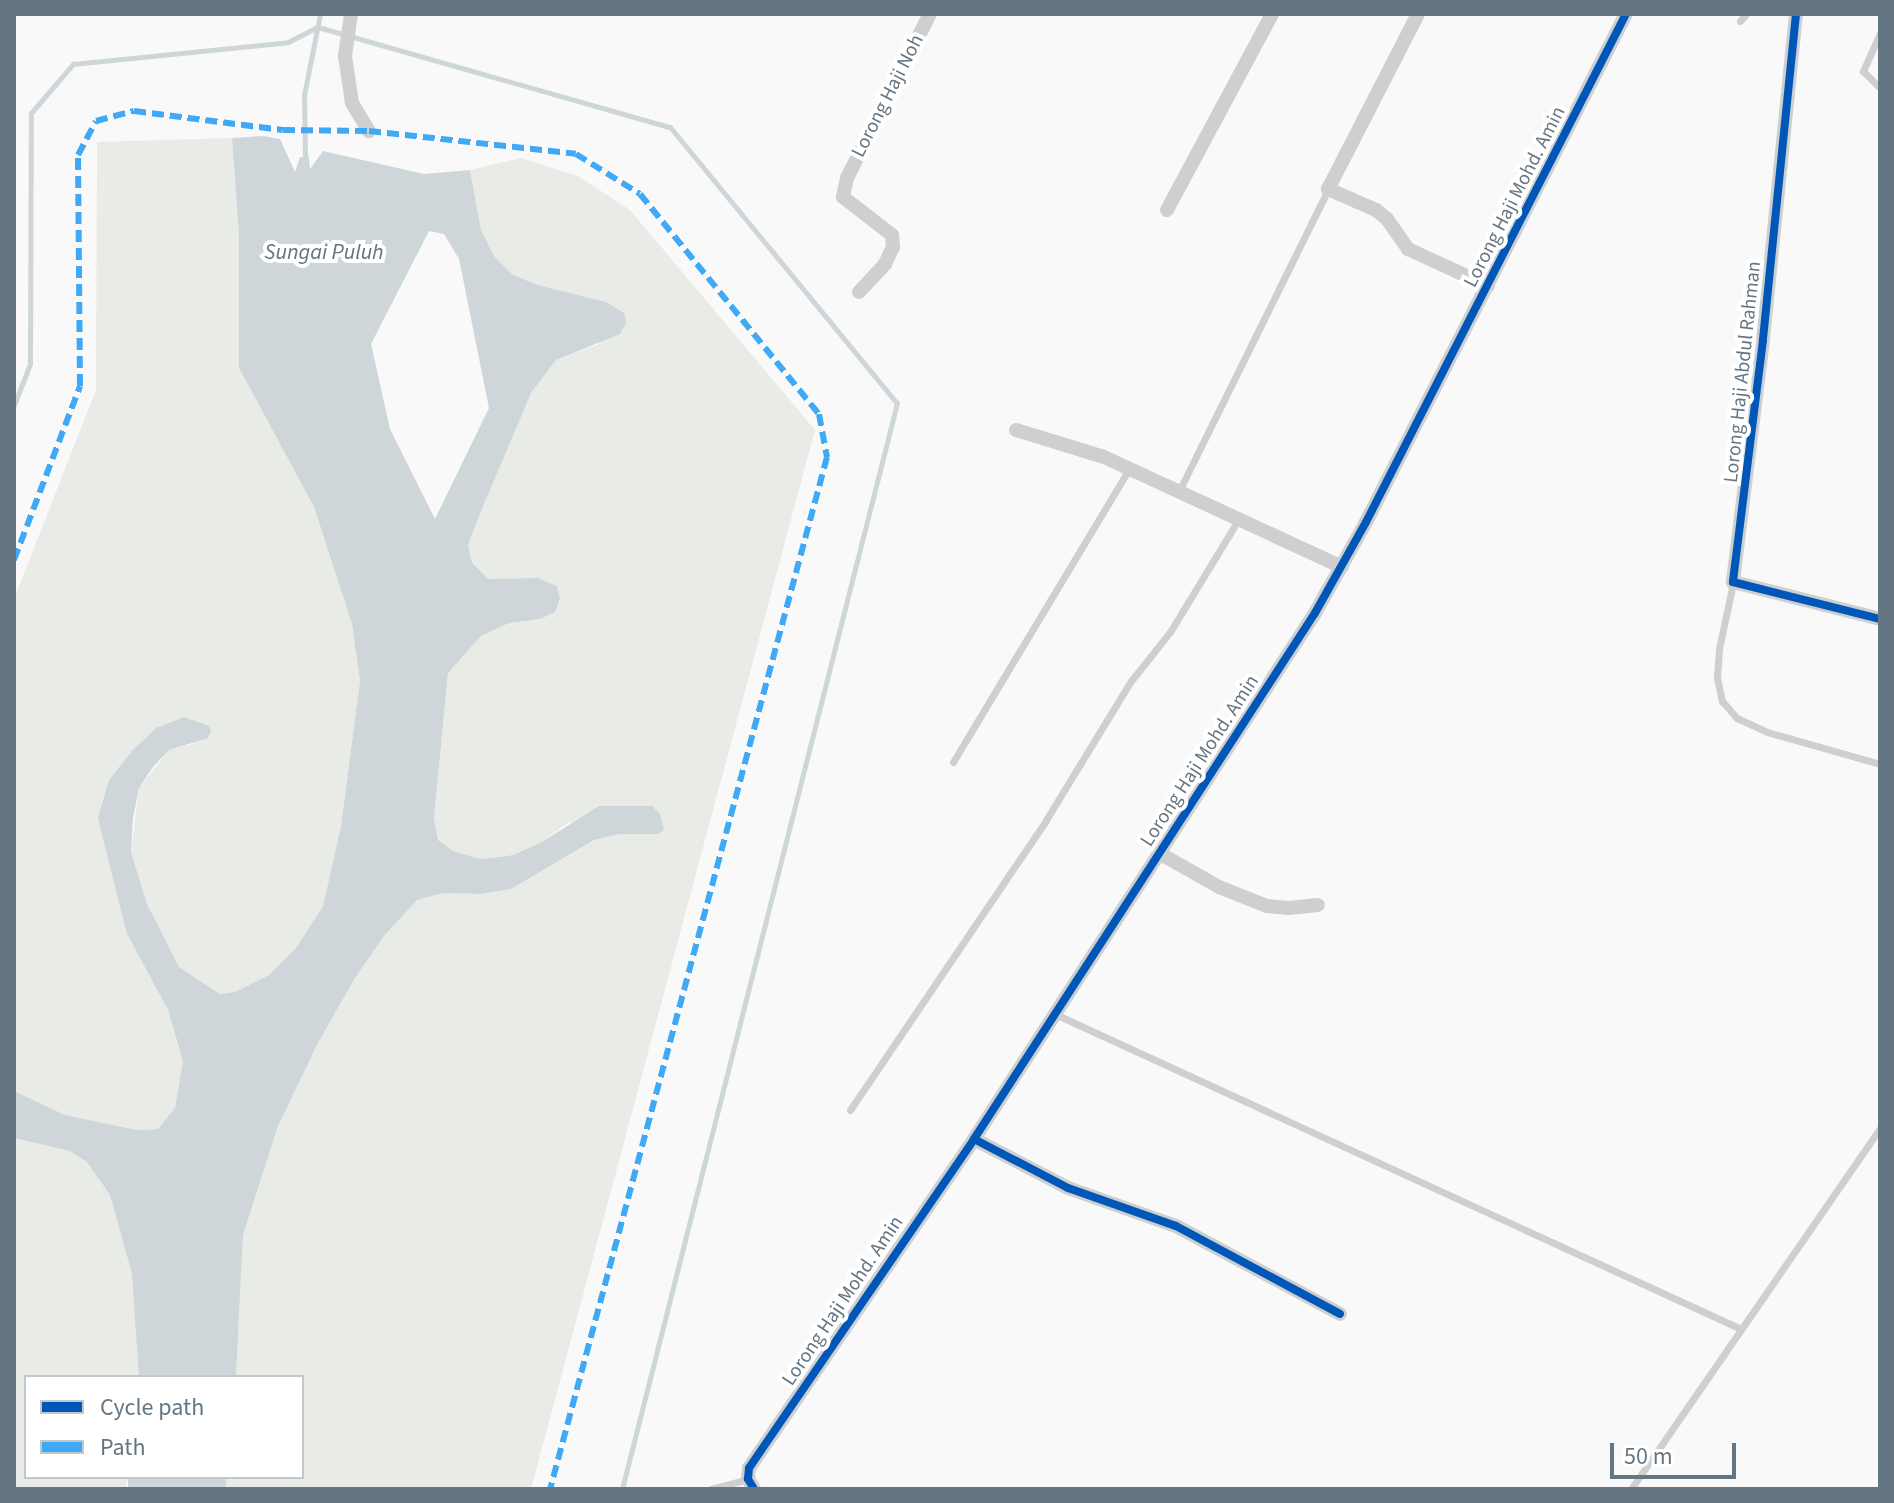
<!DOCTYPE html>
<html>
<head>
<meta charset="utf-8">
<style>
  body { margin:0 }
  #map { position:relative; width:1894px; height:1503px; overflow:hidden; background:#f9f9f9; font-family:"Source Sans 3",sans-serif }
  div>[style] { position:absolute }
  .green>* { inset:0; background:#e8ebe6 }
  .water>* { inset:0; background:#ced6d9; transform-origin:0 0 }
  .stream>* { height:5px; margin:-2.5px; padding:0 2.5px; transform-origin:2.5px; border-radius:2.5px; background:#ced6d9 }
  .service>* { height:7px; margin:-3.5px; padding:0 3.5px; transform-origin:3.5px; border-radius:3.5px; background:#cecfd0 }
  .minor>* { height:14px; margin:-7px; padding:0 7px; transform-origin:7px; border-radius:7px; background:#cecfd0 }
  .quiet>* { height:6px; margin-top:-3px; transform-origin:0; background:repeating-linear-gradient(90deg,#3fa9f5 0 12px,transparent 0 18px) }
  .cycleway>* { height:8px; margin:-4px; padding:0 4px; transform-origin:4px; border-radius:4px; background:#0057b8 }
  span { translate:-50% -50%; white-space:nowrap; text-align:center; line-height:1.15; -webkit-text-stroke:8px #fff; paint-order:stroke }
  .street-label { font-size:20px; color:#657683 }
  .water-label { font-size:22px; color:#60757c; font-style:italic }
  .frame { position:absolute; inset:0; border:16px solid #657683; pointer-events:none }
  .legend { position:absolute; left:24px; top:1375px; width:280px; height:104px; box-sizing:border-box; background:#fff; border:2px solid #c1c8cd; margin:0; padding:10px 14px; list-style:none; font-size:24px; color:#657683 }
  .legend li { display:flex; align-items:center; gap:16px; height:40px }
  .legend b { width:40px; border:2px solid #c1c8cd }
  .scale { position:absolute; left:1610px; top:1443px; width:126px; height:36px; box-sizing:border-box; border:4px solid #657683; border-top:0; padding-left:10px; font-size:24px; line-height:28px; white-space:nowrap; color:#657683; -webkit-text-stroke:6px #fff; paint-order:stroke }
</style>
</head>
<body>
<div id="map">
  <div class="green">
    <i style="clip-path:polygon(232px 138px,239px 236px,239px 368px,314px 507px,352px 624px,360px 681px,341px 826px,323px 906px,296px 948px,269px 975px,235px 992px,220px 994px,179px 967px,147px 904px,131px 852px,139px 788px,169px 750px,199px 742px,133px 750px,127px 934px,168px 1010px,183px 1061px,175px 1108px,158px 1129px,137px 1130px,65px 1115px,14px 1091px,14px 599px,96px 390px,97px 142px)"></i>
    <i style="clip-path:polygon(521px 158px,578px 176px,630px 210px,815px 430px,531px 1489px,225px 1489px,226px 1477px,302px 1477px,302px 1377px,236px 1377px,243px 1235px,278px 1126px,318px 1043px,355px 978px,384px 936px,417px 900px,443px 893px,481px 894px,511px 889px,594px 840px,620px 834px,658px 834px,569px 822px,540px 843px,513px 855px,481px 859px,453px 851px,438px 840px,434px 818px,448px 673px,481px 636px,509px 623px,540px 619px,560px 598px,557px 586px,538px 578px,488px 579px,472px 561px,468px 545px,503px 453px,531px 393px,556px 360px,599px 344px,606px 302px,538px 285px,513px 275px,494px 256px,481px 230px,470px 170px)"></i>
    <i style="clip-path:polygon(14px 1138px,70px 1151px,87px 1162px,110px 1195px,132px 1274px,140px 1372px,139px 1377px,26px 1377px,26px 1477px,128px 1477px,125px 1489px,14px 1489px)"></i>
  </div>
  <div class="water">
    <i style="clip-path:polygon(evenodd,263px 136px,280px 139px,295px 172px,300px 157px,309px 157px,310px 169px,323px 151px,424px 174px,470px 170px,481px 230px,494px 256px,513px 275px,538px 285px,606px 302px,624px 313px,626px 323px,620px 334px,556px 360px,531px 393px,481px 511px,468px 545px,472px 562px,488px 579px,538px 578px,557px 586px,560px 598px,555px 612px,540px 619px,509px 623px,481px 636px,448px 673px,434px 818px,438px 840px,453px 851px,481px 859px,513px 855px,540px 843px,599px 806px,652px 806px,660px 814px,664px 830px,658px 834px,620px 834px,594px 840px,511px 889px,481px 894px,443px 893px,417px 900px,384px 936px,355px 978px,318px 1043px,278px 1126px,243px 1235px,236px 1377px,139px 1377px,132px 1274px,110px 1195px,87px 1162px,70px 1151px,14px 1138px,14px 1091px,65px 1115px,137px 1130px,158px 1129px,175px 1108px,183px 1061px,168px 1010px,127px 934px,98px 818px,109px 780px,133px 750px,156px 728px,184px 717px,209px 726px,211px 731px,208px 738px,169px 750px,153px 767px,139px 788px,133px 818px,131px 852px,147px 904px,179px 967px,220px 994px,235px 992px,269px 975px,296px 948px,323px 906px,341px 826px,360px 681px,352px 624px,314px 507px,239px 368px,239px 236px,232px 138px,263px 136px,429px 231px,444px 234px,459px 259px,489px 408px,435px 519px,390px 429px,371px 344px,429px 231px)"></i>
    <i style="left:128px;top:1477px;width:98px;height:12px"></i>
  </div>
  <div class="stream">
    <i style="left:305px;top:156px;width:61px;rotate:-90.9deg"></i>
    <i style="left:304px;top:95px;width:83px;rotate:-78.8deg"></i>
    <i style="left:14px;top:405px;width:44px;rotate:-68.7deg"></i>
    <i style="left:30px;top:364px;width:251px;rotate:-89.8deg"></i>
    <i style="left:31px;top:113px;width:65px;rotate:-49.4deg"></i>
    <i style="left:73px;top:64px;width:216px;rotate:-5.8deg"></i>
    <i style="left:288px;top:42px;width:34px;rotate:-27deg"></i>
    <i style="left:318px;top:27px;width:366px;rotate:15.9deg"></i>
    <i style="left:670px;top:127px;width:357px;rotate:50.6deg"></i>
    <i style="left:897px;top:403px;width:1120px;rotate:104.21deg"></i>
  </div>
  <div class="service">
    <i style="left:1740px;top:21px;width:9px;rotate:-49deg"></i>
    <i style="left:1880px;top:33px;width:42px;rotate:114.1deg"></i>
    <i style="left:1863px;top:71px;width:24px;rotate:45deg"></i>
    <i style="left:1179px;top:491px;width:337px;rotate:-63.7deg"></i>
    <i style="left:1733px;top:583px;width:67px;rotate:102deg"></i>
    <i style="left:1719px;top:649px;width:29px;rotate:94deg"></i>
    <i style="left:1717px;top:678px;width:24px;rotate:78deg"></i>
    <i style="left:1722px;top:701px;width:23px;rotate:49deg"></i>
    <i style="left:1737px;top:718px;width:33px;rotate:25deg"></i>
    <i style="left:1767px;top:732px;width:117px;rotate:15.8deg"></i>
    <i style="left:953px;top:762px;width:342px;rotate:-59deg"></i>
    <i style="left:1055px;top:1014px;width:755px;rotate:24.66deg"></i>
    <i style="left:850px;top:1110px;width:350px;rotate:-55.9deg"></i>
    <i style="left:1046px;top:820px;width:163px;rotate:-58.6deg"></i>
    <i style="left:1131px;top:681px;width:63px;rotate:-51.5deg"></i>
    <i style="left:1170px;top:632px;width:131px;rotate:-58.7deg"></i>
    <i style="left:711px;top:1489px;width:38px;rotate:-15deg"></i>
    <i style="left:1631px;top:1489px;width:439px;rotate:-55.4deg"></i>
  </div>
  <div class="minor">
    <i style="left:351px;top:14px;width:42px;rotate:98.1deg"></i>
    <i style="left:345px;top:56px;width:48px;rotate:81.5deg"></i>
    <i style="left:352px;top:103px;width:33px;rotate:59deg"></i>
    <i style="left:1418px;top:14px;width:197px;rotate:117.2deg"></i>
    <i style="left:1328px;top:189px;width:52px;rotate:23.6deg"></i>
    <i style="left:1376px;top:210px;width:14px;rotate:39deg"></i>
    <i style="left:1387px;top:219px;width:37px;rotate:55deg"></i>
    <i style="left:1408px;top:249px;width:88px;rotate:24.8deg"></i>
    <i style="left:1796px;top:14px;width:328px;rotate:95.8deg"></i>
    <i style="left:1763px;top:340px;width:244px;rotate:97.1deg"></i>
    <i style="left:1733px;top:582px;width:152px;rotate:14.1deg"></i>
    <i style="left:1167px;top:210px;width:222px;rotate:-61.8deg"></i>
    <i style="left:859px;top:292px;width:38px;rotate:-47deg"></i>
    <i style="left:885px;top:264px;width:19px;rotate:-65deg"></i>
    <i style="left:893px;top:247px;width:12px;rotate:-95deg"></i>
    <i style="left:892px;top:235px;width:62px;rotate:-142.2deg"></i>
    <i style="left:843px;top:197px;width:19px;rotate:-78deg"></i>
    <i style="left:847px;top:178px;width:184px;rotate:-63.2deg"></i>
    <i style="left:1016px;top:430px;width:92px;rotate:17.1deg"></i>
    <i style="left:1104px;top:457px;width:262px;rotate:24.8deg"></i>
    <i style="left:1159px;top:853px;width:69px;rotate:29.5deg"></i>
    <i style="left:1219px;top:887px;width:52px;rotate:21.6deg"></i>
    <i style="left:1267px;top:906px;width:22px;rotate:5deg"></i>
    <i style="left:1289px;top:908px;width:29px;rotate:-6deg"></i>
    <i style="left:974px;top:1139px;width:106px;rotate:27.5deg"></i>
    <i style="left:1068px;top:1188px;width:114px;rotate:19.4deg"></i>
    <i style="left:1176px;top:1226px;width:186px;rotate:28.2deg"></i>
    <i style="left:754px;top:1489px;width:12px;rotate:-121deg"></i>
    <i style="left:748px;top:1479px;width:11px;rotate:-85deg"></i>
    <i style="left:749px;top:1468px;width:399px;rotate:-55.6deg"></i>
    <i style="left:974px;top:1139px;width:627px;rotate:-57.05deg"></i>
    <i style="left:1315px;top:613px;width:104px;rotate:-60.7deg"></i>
    <i style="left:1366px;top:522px;width:571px;rotate:-62.9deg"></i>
  </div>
  <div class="quiet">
    <i style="left:14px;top:560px;width:186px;rotate:-69.2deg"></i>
    <i style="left:80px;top:386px;width:231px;rotate:-90.5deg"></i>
    <i style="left:78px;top:155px;width:38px;rotate:-62deg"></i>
    <i style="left:96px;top:121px;width:39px;rotate:-15deg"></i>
    <i style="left:134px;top:111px;width:150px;rotate:7.3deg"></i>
    <i style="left:283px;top:130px;width:86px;rotate:0.7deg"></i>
    <i style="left:369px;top:131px;width:208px;rotate:6.3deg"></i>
    <i style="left:576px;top:154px;width:75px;rotate:32deg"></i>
    <i style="left:640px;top:194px;width:284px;rotate:50.9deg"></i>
    <i style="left:819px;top:414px;width:44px;rotate:79.5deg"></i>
    <i style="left:827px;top:457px;width:1069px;rotate:105.02deg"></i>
  </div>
  <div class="cycleway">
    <i style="left:1796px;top:14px;width:328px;rotate:95.8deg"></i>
    <i style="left:1763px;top:340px;width:244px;rotate:97.1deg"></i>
    <i style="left:1733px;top:582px;width:152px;rotate:14.1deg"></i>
    <i style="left:974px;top:1139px;width:106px;rotate:27.5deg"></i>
    <i style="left:1068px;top:1188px;width:114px;rotate:19.4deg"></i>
    <i style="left:1176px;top:1226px;width:186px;rotate:28.2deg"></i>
    <i style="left:754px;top:1489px;width:12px;rotate:-121deg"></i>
    <i style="left:748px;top:1479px;width:11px;rotate:-85deg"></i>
    <i style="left:749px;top:1468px;width:399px;rotate:-55.6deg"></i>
    <i style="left:974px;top:1139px;width:627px;rotate:-57.05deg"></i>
    <i style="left:1315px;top:613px;width:104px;rotate:-60.7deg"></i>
    <i style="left:1366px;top:522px;width:571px;rotate:-62.9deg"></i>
  </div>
  <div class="street-label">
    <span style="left:888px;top:96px;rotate:-63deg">Lorong Haji Noh</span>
    <span style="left:1515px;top:197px;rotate:-63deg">Lorong Haji Mohd. Amin</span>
    <span style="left:1743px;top:372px;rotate:-84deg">Lorong Haji Abdul Rahman</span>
    <span style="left:1200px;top:761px;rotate:-57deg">Lorong Haji Mohd. Amin</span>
    <span style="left:843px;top:1301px;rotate:-56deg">Lorong Haji Mohd. Amin</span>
  </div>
  <div class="water-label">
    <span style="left:324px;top:253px">Sungai Puluh</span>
  </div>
  <div class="frame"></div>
  <ul class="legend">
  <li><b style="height:10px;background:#0057b8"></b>Cycle path</li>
  <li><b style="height:10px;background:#3fa9f5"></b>Path</li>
  </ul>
  <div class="scale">50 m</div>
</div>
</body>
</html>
